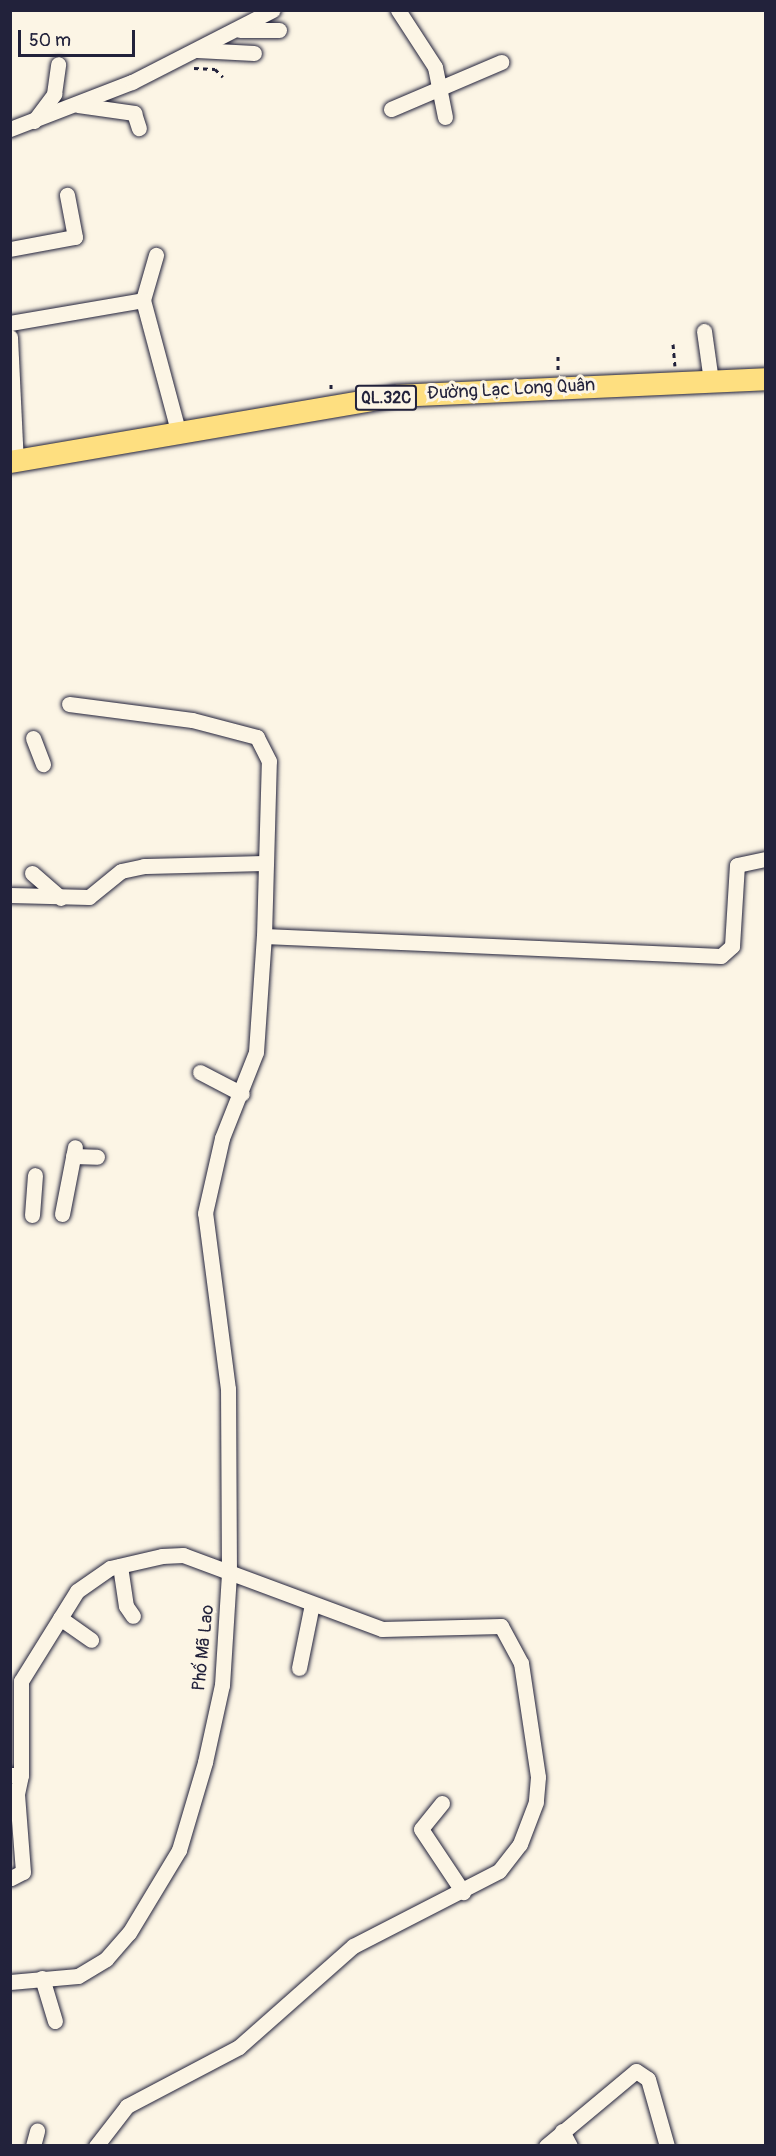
<!DOCTYPE html>
<html>
<head>
<meta charset="utf-8">
<style>
  body { margin:0 }
  #map { position:relative; width:776px; height:2156px; overflow:hidden; background:#fcf5e5; font-family:Pangolin,sans-serif }
  div>[style] { position:absolute }
  .path>* { height:3px; margin-top:-1.5px; transform-origin:0; background:repeating-linear-gradient(90deg,#22223b 0 4.5px,transparent 0 9px) }
  .roads { filter:drop-shadow(0 0 2px #22223b) drop-shadow(0 0 2px #22223b) }
  .minor>* { height:15px; margin:-7.5px; padding:0 7.5px; transform-origin:7.5px; border-radius:7.5px; background:#fcf5e5 }
  .highway>* { height:22px; margin:-11px; padding:0 11px; transform-origin:11px; border-radius:11px; background:#fedf80 }
  span { translate:-50% -50%; white-space:nowrap; text-align:center; line-height:1.15; -webkit-text-stroke:6px #fcf5e5; paint-order:stroke }
  .shield-label span { padding:2px 4px; background:#fcf5e5; border:2px solid; border-radius:4px; -webkit-text-stroke-width:0 }
  .shield-label { font-size:16px; color:#22223b; font-weight:700 }
  .street-label { font-size:18px; color:#22223b }
  .frame { position:absolute; inset:0; border:12px solid #22223b; pointer-events:none }
  .scale { position:absolute; left:18px; top:30px; width:117px; height:27px; box-sizing:border-box; border:3px solid #22223b; border-top:0; padding-left:8px; font-size:18px; line-height:21px; white-space:nowrap; color:#22223b; -webkit-text-stroke:4px #fcf5e5; paint-order:stroke }
</style>
</head>
<body>
<div id="map">
  <div class="path">
    <i style="left:194px;top:68px;width:21px;rotate:3deg"></i>
    <i style="left:215px;top:69px;width:11px;rotate:45deg"></i>
    <i style="left:673px;top:344px;width:22px;rotate:85deg"></i>
    <i style="left:558px;top:356px;width:14px;rotate:90deg"></i>
    <i style="left:331px;top:389px;width:8px;rotate:-90deg"></i>
  </div>
  <div class="roads">
    <div class="minor">
      <i style="left:398px;top:10px;width:68px;rotate:57deg"></i>
      <i style="left:435px;top:67px;width:51px;rotate:78.7deg"></i>
      <i style="left:240px;top:30px;width:39px"></i>
      <i style="left:197px;top:50px;width:57px;rotate:3deg"></i>
      <i style="left:78px;top:105px;width:57px;rotate:8.1deg"></i>
      <i style="left:134px;top:113px;width:16px;rotate:72deg"></i>
      <i style="left:391px;top:109px;width:120px;rotate:-23.1deg"></i>
      <i style="left:34px;top:121px;width:34px;rotate:-53deg"></i>
      <i style="left:54px;top:94px;width:30px;rotate:-82deg"></i>
      <i style="left:10px;top:129px;width:131px;rotate:-21.1deg"></i>
      <i style="left:132px;top:82px;width:158px;rotate:-27.1deg"></i>
      <i style="left:10px;top:249px;width:66px;rotate:-10.5deg"></i>
      <i style="left:75px;top:237px;width:43px;rotate:-100.8deg"></i>
      <i style="left:143px;top:300px;width:47px;rotate:-73.9deg"></i>
      <i style="left:10px;top:323px;width:135px;rotate:-9.8deg"></i>
      <i style="left:143px;top:300px;width:139px;rotate:75deg"></i>
      <i style="left:704px;top:331px;width:50px;rotate:82deg"></i>
      <i style="left:10px;top:337px;width:125px;rotate:87.3deg"></i>
      <i style="left:33px;top:738px;width:28px;rotate:69deg"></i>
      <i style="left:32px;top:873px;width:38px;rotate:41deg"></i>
      <i style="left:10px;top:895px;width:79px;rotate:1.5deg"></i>
      <i style="left:89px;top:897px;width:41px;rotate:-39.1deg"></i>
      <i style="left:121px;top:871px;width:24px;rotate:-12deg"></i>
      <i style="left:144px;top:866px;width:122px;rotate:-1.4deg"></i>
      <i style="left:264px;top:936px;width:457px;rotate:2.5deg"></i>
      <i style="left:721px;top:956px;width:15px;rotate:-42deg"></i>
      <i style="left:732px;top:946px;width:81px;rotate:-86.5deg"></i>
      <i style="left:737px;top:865px;width:30px;rotate:-12deg"></i>
      <i style="left:200px;top:1072px;width:47px;rotate:27.6deg"></i>
      <i style="left:73px;top:1156px;width:24px;rotate:2deg"></i>
      <i style="left:62px;top:1214px;width:68px;rotate:-79deg"></i>
      <i style="left:32px;top:1215px;width:40px;rotate:-85.7deg"></i>
      <i style="left:120px;top:1566px;width:40px;rotate:81.5deg"></i>
      <i style="left:126px;top:1606px;width:12px;rotate:55deg"></i>
      <i style="left:60px;top:1618px;width:38px;rotate:35deg"></i>
      <i style="left:299px;top:1668px;width:65px;rotate:-78.5deg"></i>
      <i style="left:10px;top:1775px;width:11px"></i>
      <i style="left:21px;top:1775px;width:94px;rotate:-90deg"></i>
      <i style="left:21px;top:1681px;width:106px;rotate:-58.1deg"></i>
      <i style="left:77px;top:1591px;width:40px;rotate:-34.9deg"></i>
      <i style="left:110px;top:1568px;width:53px;rotate:-13deg"></i>
      <i style="left:162px;top:1556px;width:21px;rotate:-3deg"></i>
      <i style="left:183px;top:1555px;width:212px;rotate:20.4deg"></i>
      <i style="left:382px;top:1629px;width:119px;rotate:-1.4deg"></i>
      <i style="left:501px;top:1626px;width:42px;rotate:61.6deg"></i>
      <i style="left:521px;top:1663px;width:115px;rotate:81.5deg"></i>
      <i style="left:538px;top:1777px;width:25px;rotate:95deg"></i>
      <i style="left:536px;top:1802px;width:45px;rotate:110.9deg"></i>
      <i style="left:520px;top:1844px;width:34px;rotate:128deg"></i>
      <i style="left:499px;top:1871px;width:164px;rotate:152.8deg"></i>
      <i style="left:353px;top:1946px;width:152px;rotate:138.5deg"></i>
      <i style="left:239px;top:2047px;width:127px;rotate:152.2deg"></i>
      <i style="left:127px;top:2106px;width:51px;rotate:127.8deg"></i>
      <i style="left:442px;top:1803px;width:33px;rotate:129deg"></i>
      <i style="left:421px;top:1829px;width:76px;rotate:56.3deg"></i>
      <i style="left:11px;top:1878px;width:13px;rotate:-27deg"></i>
      <i style="left:23px;top:1872px;width:78px;rotate:-94.4deg"></i>
      <i style="left:17px;top:1794px;width:19px;rotate:-78deg"></i>
      <i style="left:42px;top:1978px;width:45px;rotate:73.2deg"></i>
      <i style="left:10px;top:1982px;width:68px;rotate:-5deg"></i>
      <i style="left:78px;top:1976px;width:33px;rotate:-31deg"></i>
      <i style="left:106px;top:1959px;width:35px;rotate:-49deg"></i>
      <i style="left:129px;top:1933px;width:97px;rotate:-58.9deg"></i>
      <i style="left:179px;top:1850px;width:92px;rotate:-73.5deg"></i>
      <i style="left:205px;top:1762px;width:79px;rotate:-77.6deg"></i>
      <i style="left:222px;top:1685px;width:110px;rotate:-86.4deg"></i>
      <i style="left:229px;top:1575px;width:186px;rotate:-90.3deg"></i>
      <i style="left:228px;top:1389px;width:177px;rotate:-97.4deg"></i>
      <i style="left:205px;top:1213px;width:77px;rotate:-77.2deg"></i>
      <i style="left:222px;top:1138px;width:92px;rotate:-68.4deg"></i>
      <i style="left:256px;top:1052px;width:116px;rotate:-86.1deg"></i>
      <i style="left:264px;top:936px;width:175px;rotate:-88.4deg"></i>
      <i style="left:269px;top:761px;width:27px;rotate:-117deg"></i>
      <i style="left:257px;top:737px;width:67px;rotate:-165.3deg"></i>
      <i style="left:192px;top:720px;width:124px;rotate:-172.6deg"></i>
      <i style="left:562px;top:2131px;width:17px;rotate:62deg"></i>
      <i style="left:33px;top:2146px;width:16px;rotate:-75deg"></i>
      <i style="left:546px;top:2146px;width:117px;rotate:-39.8deg"></i>
      <i style="left:636px;top:2071px;width:14px;rotate:34deg"></i>
      <i style="left:648px;top:2079px;width:70px;rotate:74.2deg"></i>
    </div>
    <div class="highway">
      <i style="left:10px;top:462px;width:391px;rotate:-9.7deg"></i>
      <i style="left:395px;top:396px;width:371px;rotate:-2.6deg"></i>
    </div>
  </div>
  <div class="shield-label">
    <span style="left:386px;top:398px">QL.32C</span>
  </div>
  <div class="street-label">
    <span style="left:511px;top:390px;rotate:-3deg">Đường Lạc Long Quân</span>
    <span style="left:204px;top:1648px;rotate:-84deg">Phố Mã Lao</span>
  </div>
  <div class="frame"></div>
  <div class="scale">50 m</div>
</div>
</body>
</html>
